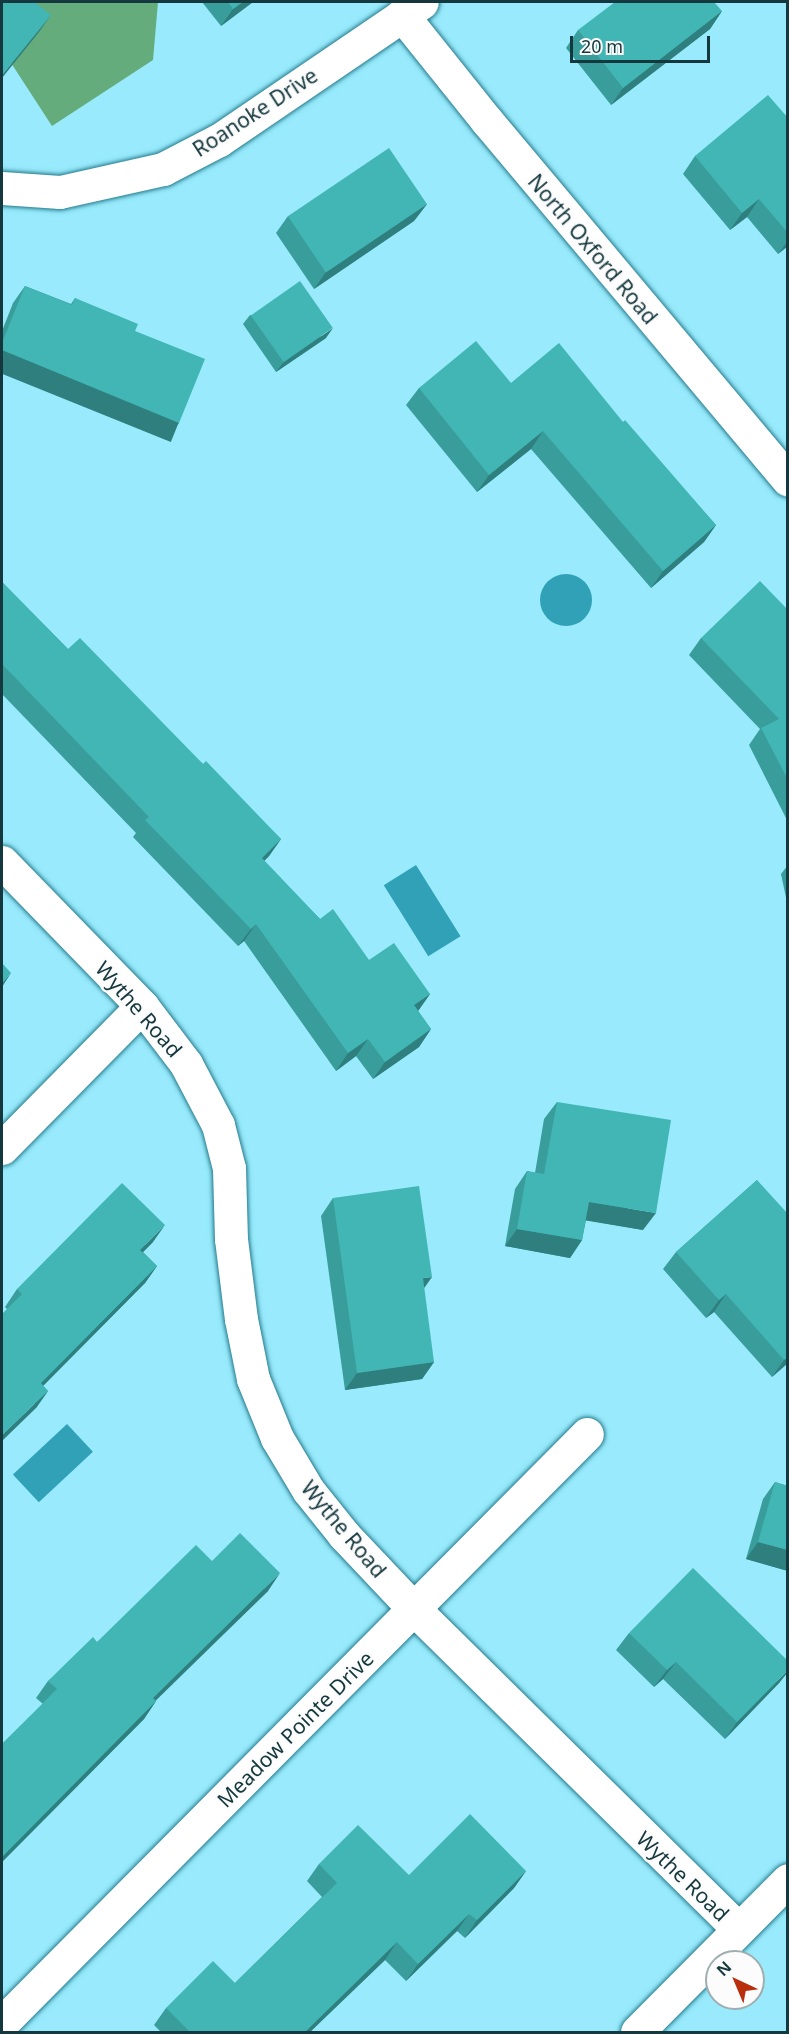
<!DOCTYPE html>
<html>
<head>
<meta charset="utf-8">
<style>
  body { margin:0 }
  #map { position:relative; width:789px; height:2034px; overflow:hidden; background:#98eafc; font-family:"Noto Sans",sans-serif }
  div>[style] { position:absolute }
  .forest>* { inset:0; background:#64ac7c }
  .water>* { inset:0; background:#30a1b7; transform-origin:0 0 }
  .round { border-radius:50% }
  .roads { filter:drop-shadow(0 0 2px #247b8c) drop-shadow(0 0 2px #247b8c) }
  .street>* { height:33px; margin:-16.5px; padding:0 16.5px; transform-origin:16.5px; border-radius:16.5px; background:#fff }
  .wall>* { inset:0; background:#399d9b }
  .shaded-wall>* { inset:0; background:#2e7f7e; transform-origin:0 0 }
  .building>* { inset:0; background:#42b6b4; transform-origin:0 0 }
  span { translate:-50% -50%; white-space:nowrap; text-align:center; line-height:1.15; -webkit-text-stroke:5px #fcfcfc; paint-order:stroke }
  .street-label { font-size:21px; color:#15383f }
  .frame { position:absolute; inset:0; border:3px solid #15383f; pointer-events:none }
  .north { position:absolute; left:705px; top:1950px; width:60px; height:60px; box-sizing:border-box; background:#fcfcfc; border:2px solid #a0aeb0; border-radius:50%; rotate:316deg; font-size:16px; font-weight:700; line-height:24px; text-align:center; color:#15383f }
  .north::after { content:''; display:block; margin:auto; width:21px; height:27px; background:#b92e0c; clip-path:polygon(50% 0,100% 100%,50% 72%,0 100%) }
  .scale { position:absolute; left:570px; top:36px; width:140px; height:27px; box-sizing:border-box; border:3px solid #15383f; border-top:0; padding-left:8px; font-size:18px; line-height:21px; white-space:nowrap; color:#15383f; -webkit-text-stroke:4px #fcfcfc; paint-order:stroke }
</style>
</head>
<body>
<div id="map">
  <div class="forest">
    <i style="clip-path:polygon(2px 2px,158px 2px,153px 60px,52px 126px,2px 49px)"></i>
  </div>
  <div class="water">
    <i class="round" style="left:540px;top:574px;width:52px;height:52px"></i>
    <i style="left:416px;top:865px;width:84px;height:38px;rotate:58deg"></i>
    <i style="left:67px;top:1424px;width:38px;height:74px;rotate:47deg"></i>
  </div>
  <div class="roads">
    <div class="street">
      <i style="left:402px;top:15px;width:136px;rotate:51.3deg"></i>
      <i style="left:487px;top:121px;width:468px;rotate:50deg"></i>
      <i style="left:2px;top:188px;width:58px;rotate:3.9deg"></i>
      <i style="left:60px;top:192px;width:106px;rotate:-12.6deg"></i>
      <i style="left:163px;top:169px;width:63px;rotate:-27.4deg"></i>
      <i style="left:219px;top:140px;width:245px;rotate:-34.2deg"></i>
      <i style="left:2px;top:862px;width:201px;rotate:45.8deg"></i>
      <i style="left:142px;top:1006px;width:73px;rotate:52.8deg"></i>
      <i style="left:186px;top:1064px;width:69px;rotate:62.3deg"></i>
      <i style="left:218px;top:1125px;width:44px;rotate:75.7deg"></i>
      <i style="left:229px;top:1168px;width:71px;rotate:88.4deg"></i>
      <i style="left:231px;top:1239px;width:81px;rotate:82.9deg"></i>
      <i style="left:241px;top:1319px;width:61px;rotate:78.7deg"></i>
      <i style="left:253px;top:1379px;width:64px;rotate:67.9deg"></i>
      <i style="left:277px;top:1438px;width:61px;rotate:59.2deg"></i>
      <i style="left:308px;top:1490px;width:58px;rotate:51.3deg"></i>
      <i style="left:344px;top:1535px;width:102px;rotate:46.6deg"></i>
      <i style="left:414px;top:1609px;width:455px;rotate:44.6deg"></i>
      <i style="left:2px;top:1148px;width:199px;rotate:-45.4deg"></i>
      <i style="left:2px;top:2023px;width:830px;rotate:-45.2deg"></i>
      <i style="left:637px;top:2032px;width:214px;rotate:-45.2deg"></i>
    </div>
  </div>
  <div class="wall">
    <i style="clip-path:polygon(202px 2px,253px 2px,221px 26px)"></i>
    <i style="clip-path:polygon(722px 11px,710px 29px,611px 105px,566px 48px,578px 30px)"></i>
    <i style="clip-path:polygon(788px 118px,788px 246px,778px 254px,747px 217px,730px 230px,683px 174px,695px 156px)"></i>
    <i style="clip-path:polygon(427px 204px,414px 221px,314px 289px,276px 233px,288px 216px)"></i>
    <i style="clip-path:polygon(25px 286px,71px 304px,75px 298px,135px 331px,179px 423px,167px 440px,2px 372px,2px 331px,13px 303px)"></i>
    <i style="clip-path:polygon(250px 315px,326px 338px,276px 372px,243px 324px)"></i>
    <i style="clip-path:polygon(511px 383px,623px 422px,716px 525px,704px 542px,651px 588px,531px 449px,477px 492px,406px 405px,419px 388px)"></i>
    <i style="clip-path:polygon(2px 582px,68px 649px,203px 764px,281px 839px,269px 856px,264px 861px,320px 919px,369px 960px,430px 994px,418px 1011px,431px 1029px,419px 1047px,373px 1079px,356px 1056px,336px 1071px,244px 941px,238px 946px,133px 837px,136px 833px,2px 694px)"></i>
    <i style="clip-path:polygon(788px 610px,788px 822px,749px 745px,760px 729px,689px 655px,701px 638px)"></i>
    <i style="clip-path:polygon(788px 865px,788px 907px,781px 874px)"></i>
    <i style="clip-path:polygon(557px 1102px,643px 1230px,586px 1220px,582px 1240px,570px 1258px,505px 1246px,515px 1189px,527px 1171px,535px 1173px,544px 1119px)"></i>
    <i style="clip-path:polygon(757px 1180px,788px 1363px,772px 1377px,714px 1312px,706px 1318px,663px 1269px,676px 1252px)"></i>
    <i style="clip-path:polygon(333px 1198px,434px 1362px,422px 1379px,345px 1390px,321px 1216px)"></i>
    <i style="clip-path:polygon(153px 1242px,143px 1252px,157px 1266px,145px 1283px,43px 1386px,48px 1391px,36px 1408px,7px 1309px,5px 1307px,17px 1289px)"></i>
    <i style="clip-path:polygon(775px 1482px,788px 1486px,788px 1571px,746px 1559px,763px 1499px)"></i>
    <i style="clip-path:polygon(212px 1561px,268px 1591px,155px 1700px,156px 1701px,144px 1719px,2px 1862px,2px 1744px,43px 1704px,36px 1698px,48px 1681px,97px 1642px)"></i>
    <i style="clip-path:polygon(629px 1633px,780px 1682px,725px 1739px,663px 1679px,654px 1687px,616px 1650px)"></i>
    <i style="clip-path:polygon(319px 1864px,409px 1875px,526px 1871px,514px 1888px,465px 1938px,457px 1931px,406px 1981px,385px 1960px,310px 2032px,161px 2032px,154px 2025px,166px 2008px,235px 1983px,322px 1897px,307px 1881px)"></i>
  </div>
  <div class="shaded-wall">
    <i style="clip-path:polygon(243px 2px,253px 2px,221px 26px,233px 9px)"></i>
    <i style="clip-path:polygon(722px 11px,710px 29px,611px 105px,623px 88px)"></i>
    <i style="clip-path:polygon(51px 15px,39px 32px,2px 78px,2px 75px)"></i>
    <i style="clip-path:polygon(759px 199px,747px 217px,730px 230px,742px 213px)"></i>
    <i style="clip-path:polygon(427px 204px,414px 221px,314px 289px,326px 272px)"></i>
    <i style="clip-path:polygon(788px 241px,788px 246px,778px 254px)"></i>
    <i style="clip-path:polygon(333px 328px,326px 338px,276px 372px,283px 363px)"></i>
    <i style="left:2px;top:350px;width:191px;height:22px;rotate:22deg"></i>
    <i style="clip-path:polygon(543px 431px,531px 449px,477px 492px,489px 475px)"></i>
    <i style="clip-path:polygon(716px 525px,704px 542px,651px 588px,663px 571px)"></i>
    <i style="clip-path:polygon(281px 839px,269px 856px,250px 875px,262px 858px)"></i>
    <i style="clip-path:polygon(256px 924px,244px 941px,238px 946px,251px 929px)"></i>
    <i style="clip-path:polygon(11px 973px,2px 987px,2px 983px)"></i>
    <i style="clip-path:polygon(430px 994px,418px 1011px,414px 1005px)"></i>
    <i style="clip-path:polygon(431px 1029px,419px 1047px,373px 1079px,385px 1062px)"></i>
    <i style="clip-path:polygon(368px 1039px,356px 1056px,336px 1071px,348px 1053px)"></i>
    <i style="clip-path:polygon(589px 1202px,656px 1213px,643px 1230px,577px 1219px)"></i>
    <i style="clip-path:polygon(165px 1225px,153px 1242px,128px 1267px,140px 1250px)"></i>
    <i style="clip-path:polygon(517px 1229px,582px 1240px,570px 1258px,505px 1246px)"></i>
    <i style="clip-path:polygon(157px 1266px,145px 1283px,29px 1400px,41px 1383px)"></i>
    <i style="clip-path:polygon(432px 1277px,420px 1294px,423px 1278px)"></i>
    <i style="clip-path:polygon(726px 1294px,714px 1312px,706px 1318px,719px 1300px)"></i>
    <i style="clip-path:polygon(788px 1357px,788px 1363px,772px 1377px,784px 1360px)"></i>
    <i style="clip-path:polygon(434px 1362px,422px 1379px,345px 1390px,357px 1373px)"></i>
    <i style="clip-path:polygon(48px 1391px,36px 1408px,2px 1441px,2px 1435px)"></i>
    <i style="clip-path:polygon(758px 1542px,788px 1550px,788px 1571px,746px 1559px)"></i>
    <i style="clip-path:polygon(280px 1573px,268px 1591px,141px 1715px,153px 1698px)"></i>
    <i style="clip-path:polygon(676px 1662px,663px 1679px,654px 1687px,667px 1670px)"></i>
    <i style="clip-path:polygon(788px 1670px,788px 1672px,780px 1682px,725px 1739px,737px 1722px)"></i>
    <i style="clip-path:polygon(156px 1701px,144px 1719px,2px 1862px,2px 1857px)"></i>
    <i style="clip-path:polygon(526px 1871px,514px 1888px,465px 1938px,477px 1920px)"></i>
    <i style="clip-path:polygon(469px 1914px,457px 1931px,406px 1981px,418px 1964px)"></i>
    <i style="clip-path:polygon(397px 1942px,385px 1960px,310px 2032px,305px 2032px)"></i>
  </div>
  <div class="building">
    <i style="clip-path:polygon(2px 2px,34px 2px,51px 15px,2px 75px)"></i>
    <i style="clip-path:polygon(228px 2px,243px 2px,233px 9px)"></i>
    <i style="clip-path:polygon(615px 2px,714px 2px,722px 11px,623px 88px,578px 30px)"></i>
    <i style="clip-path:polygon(768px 95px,788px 118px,788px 233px,759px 199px,742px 213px,695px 156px)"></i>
    <i style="left:389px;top:148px;width:68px;height:122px;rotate:56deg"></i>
    <i style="left:300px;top:281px;width:57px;height:60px;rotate:55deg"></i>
    <i style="clip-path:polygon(25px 286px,72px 305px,75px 298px,138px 324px,135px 331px,205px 359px,179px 423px,2px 350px,2px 343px)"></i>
    <i style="clip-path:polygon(476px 341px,511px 383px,559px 343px,623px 422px,625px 420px,716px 525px,663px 571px,543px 431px,489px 475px,419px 388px)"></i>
    <i style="clip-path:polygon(760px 581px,788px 610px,788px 780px,761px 728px,779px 719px,701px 638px)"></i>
    <i style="clip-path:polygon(2px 582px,68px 649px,80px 638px,203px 764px,206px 761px,281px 839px,262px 858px,320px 919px,333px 909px,369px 960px,394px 943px,430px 994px,414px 1005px,431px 1029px,385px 1062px,368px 1039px,348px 1053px,256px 924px,251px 929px,145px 820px,149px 817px,2px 664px)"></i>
    <i style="clip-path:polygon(2px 963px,11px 973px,2px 983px)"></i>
    <i style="clip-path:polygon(557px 1102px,671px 1120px,656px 1213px,589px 1202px,582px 1240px,517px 1229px,527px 1171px,544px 1174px)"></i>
    <i style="clip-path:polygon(757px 1180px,788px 1214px,788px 1357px,784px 1360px,726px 1294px,719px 1300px,676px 1252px)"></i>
    <i style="clip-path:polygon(122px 1183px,165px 1225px,140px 1250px,157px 1266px,41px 1383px,48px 1391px,2px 1435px,2px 1314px,22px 1294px,17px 1289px)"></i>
    <i style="clip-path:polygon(419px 1186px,432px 1277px,423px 1278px,434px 1362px,357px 1373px,333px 1198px)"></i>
    <i style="clip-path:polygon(775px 1482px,788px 1486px,788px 1550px,758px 1542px)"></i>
    <i style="clip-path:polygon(240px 1533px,280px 1573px,153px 1698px,156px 1701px,2px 1857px,2px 1744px,57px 1689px,48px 1681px,93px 1637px,97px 1642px,196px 1545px,212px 1561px)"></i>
    <i style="clip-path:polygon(693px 1568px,788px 1661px,788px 1670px,737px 1722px,676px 1662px,667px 1670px,629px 1633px)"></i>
    <i style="clip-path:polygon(470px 1814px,526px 1871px,477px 1920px,469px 1914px,418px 1964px,397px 1942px,305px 2032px,190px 2032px,166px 2008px,213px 1961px,235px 1983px,337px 1883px,319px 1864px,358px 1825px,409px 1875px)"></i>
  </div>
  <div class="street-label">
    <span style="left:255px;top:112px;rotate:-33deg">Roanoke Drive</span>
    <span style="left:593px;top:249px;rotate:50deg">North Oxford Road</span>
    <span style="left:139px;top:1009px;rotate:49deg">Wythe Road</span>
    <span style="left:344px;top:1529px;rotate:50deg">Wythe Road</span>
    <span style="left:295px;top:1729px;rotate:-45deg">Meadow Pointe Drive</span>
    <span style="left:683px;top:1876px;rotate:44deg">Wythe Road</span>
  </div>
  <div class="frame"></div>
  <div class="north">N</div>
  <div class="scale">20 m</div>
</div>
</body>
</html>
